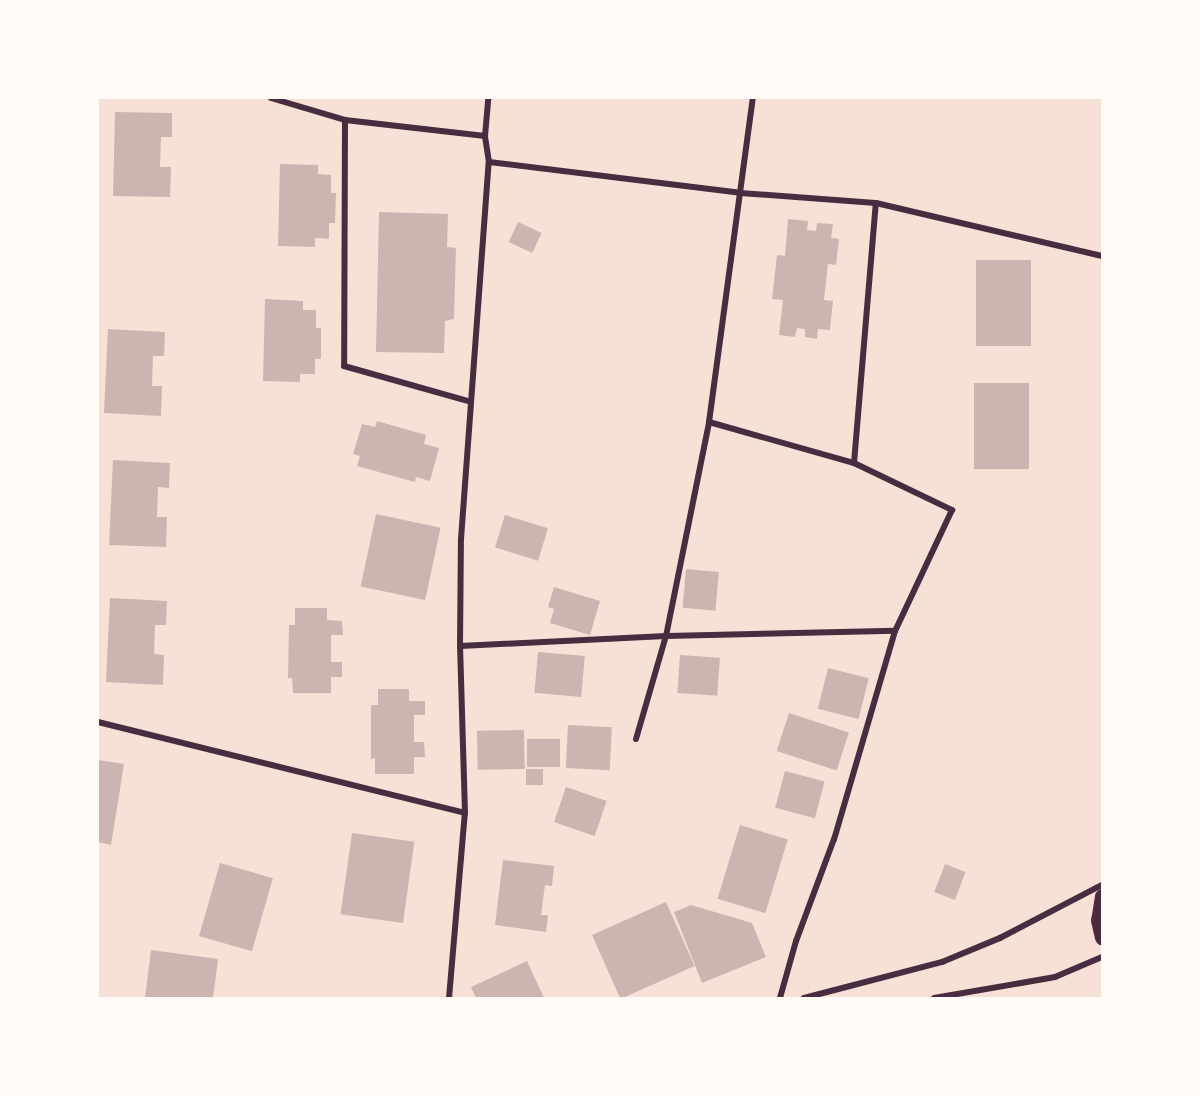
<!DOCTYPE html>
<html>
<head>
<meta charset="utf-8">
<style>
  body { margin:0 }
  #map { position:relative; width:1200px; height:1096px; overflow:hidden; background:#f7e1d7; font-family:"Fira Sans",sans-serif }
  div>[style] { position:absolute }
  .building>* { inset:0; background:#ccb4b1; transform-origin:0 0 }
  .minor>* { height:6px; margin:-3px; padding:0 3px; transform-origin:3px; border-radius:3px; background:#4a2c40 }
  .primary>* { height:15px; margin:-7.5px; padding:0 7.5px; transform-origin:7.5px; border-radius:7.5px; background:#4a2c40 }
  span { translate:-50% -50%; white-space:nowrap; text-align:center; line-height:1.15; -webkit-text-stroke:6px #fffaf5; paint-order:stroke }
  .frame { position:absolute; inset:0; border:99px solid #fffaf5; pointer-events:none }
</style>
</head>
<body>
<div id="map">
  <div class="building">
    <i style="clip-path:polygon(115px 112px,172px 113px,172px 137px,161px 137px,160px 167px,171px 167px,170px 197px,113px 196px)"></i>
    <i style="clip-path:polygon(280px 164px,318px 165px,318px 174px,331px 175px,331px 193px,336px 193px,335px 223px,329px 223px,329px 239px,315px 238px,315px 247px,278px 246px)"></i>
    <i style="clip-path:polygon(379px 212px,448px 214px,447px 247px,456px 248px,454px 319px,445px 321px,444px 353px,376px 352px)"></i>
    <i style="clip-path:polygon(788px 219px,808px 221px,807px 230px,816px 231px,817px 223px,833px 224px,831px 238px,839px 239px,836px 265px,828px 264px,824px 300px,833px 301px,830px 330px,818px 329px,817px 339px,805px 337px,805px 329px,797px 328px,795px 337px,779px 335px,783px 300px,772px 299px,777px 255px,785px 256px)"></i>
    <i style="left:518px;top:222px;width:26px;height:22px;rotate:25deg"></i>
    <i style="left:976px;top:260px;width:55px;height:86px"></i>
    <i style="clip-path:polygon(265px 299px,303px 301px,303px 310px,316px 310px,316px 328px,321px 328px,321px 359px,315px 359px,315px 374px,300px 374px,300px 382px,263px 381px)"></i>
    <i style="clip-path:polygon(108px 329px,165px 332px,164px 356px,153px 356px,152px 386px,162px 386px,161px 416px,104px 413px)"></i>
    <i style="left:974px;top:383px;width:55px;height:86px"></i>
    <i style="clip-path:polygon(377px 421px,426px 435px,424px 444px,439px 448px,430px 481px,416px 477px,415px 482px,357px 466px,360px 456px,353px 454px,362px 424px,375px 427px)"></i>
    <i style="clip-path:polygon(113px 460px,170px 463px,169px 488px,158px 487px,157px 517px,167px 517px,166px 547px,109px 545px)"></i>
    <i style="left:376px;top:514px;width:66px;height:74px;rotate:12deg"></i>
    <i style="left:505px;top:515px;width:45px;height:34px;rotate:17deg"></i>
    <i style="left:686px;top:569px;width:33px;height:39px;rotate:5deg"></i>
    <i style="clip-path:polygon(554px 587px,600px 601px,590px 635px,550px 623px,554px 609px,548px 607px)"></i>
    <i style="clip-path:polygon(110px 598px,167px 601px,166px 625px,155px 625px,154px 654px,164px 655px,163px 685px,106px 682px)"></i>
    <i style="clip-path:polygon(295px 608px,327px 608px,327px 620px,342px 621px,343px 635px,331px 635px,331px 662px,342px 662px,342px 677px,331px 677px,331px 693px,293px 693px,292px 678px,288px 678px,289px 625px,295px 625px)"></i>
    <i style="left:538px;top:652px;width:47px;height:41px;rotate:5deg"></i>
    <i style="left:680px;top:655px;width:40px;height:38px;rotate:4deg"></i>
    <i style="left:828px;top:668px;width:42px;height:42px;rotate:14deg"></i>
    <i style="clip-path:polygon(378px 689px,409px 689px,409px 701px,425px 701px,425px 715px,414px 715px,414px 742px,424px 742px,425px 757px,414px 757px,414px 774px,375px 774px,375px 758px,371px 759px,371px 705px,378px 705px)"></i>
    <i style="left:789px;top:713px;width:63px;height:40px;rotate:18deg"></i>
    <i style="left:568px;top:725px;width:44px;height:43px;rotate:3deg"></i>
    <i style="left:524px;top:730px;width:39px;height:47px;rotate:89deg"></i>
    <i style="left:527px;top:739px;width:33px;height:28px"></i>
    <i style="clip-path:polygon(98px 760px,124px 764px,111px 845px,98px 842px)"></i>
    <i style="left:526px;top:769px;width:17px;height:16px"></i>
    <i style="left:785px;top:771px;width:41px;height:38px;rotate:15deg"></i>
    <i style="left:566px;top:787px;width:43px;height:37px;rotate:19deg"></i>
    <i style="left:740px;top:825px;width:50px;height:77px;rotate:17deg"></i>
    <i style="left:352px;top:833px;width:63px;height:82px;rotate:8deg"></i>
    <i style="clip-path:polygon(503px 860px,554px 866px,552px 886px,545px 885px,541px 915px,548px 915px,546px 932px,495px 925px)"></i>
    <i style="left:220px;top:863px;width:55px;height:76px;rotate:16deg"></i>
    <i style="left:945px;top:864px;width:22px;height:30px;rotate:21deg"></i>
    <i style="left:666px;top:902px;width:70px;height:81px;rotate:66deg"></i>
    <i style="clip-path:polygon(691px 905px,752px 923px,766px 957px,702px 983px,674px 912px)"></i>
    <i style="clip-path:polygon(151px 950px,218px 959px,213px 998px,145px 998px)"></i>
    <i style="clip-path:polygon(527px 961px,544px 998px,476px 998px,471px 987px)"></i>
  </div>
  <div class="minor">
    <i style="left:271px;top:98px;width:77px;rotate:16.6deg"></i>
    <i style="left:345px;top:120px;width:141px;rotate:6.5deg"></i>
    <i style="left:345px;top:120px;width:246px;rotate:90.2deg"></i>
    <i style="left:344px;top:366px;width:132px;rotate:15.8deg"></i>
    <i style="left:489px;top:162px;width:253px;rotate:7deg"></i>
    <i style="left:740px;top:193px;width:136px;rotate:4.2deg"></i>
    <i style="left:876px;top:203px;width:232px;rotate:13.2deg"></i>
    <i style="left:709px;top:422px;width:151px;rotate:15.8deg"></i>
    <i style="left:854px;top:463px;width:109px;rotate:25.6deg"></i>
    <i style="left:952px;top:510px;width:134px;rotate:115.2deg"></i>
    <i style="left:895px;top:631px;width:217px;rotate:106.3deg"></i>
    <i style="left:834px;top:839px;width:109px;rotate:110.4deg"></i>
    <i style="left:796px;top:941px;width:59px;rotate:105.7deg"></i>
    <i style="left:854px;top:463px;width:261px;rotate:-85.2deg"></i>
    <i style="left:460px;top:646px;width:206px;rotate:-2.8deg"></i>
    <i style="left:666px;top:636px;width:229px;rotate:-1.3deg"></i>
    <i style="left:98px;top:722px;width:378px;rotate:13.9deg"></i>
    <i style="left:636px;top:739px;width:107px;rotate:-73.8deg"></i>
    <i style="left:666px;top:636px;width:218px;rotate:-78.6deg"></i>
    <i style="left:709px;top:422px;width:327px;rotate:-82.3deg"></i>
    <i style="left:449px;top:998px;width:186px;rotate:-85.1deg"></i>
    <i style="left:465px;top:813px;width:167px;rotate:-91.7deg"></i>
    <i style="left:460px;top:646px;width:107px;rotate:-89.5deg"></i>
    <i style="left:461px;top:539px;width:378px;rotate:-85.8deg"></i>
    <i style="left:489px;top:162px;width:26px;rotate:-99deg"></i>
    <i style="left:485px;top:136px;width:38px;rotate:-85deg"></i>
    <i style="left:804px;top:998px;width:143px;rotate:-14.6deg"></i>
    <i style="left:942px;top:962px;width:63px;rotate:-22.5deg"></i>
    <i style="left:1000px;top:938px;width:115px;rotate:-27.5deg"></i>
    <i style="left:934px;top:998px;width:123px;rotate:-9.8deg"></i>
    <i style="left:1055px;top:977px;width:51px;rotate:-23.1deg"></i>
  </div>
  <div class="primary">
    <i style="left:1102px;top:896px;width:24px;rotate:99deg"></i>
    <i style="left:1098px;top:920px;width:18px;rotate:77deg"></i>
  </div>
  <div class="frame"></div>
</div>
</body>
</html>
